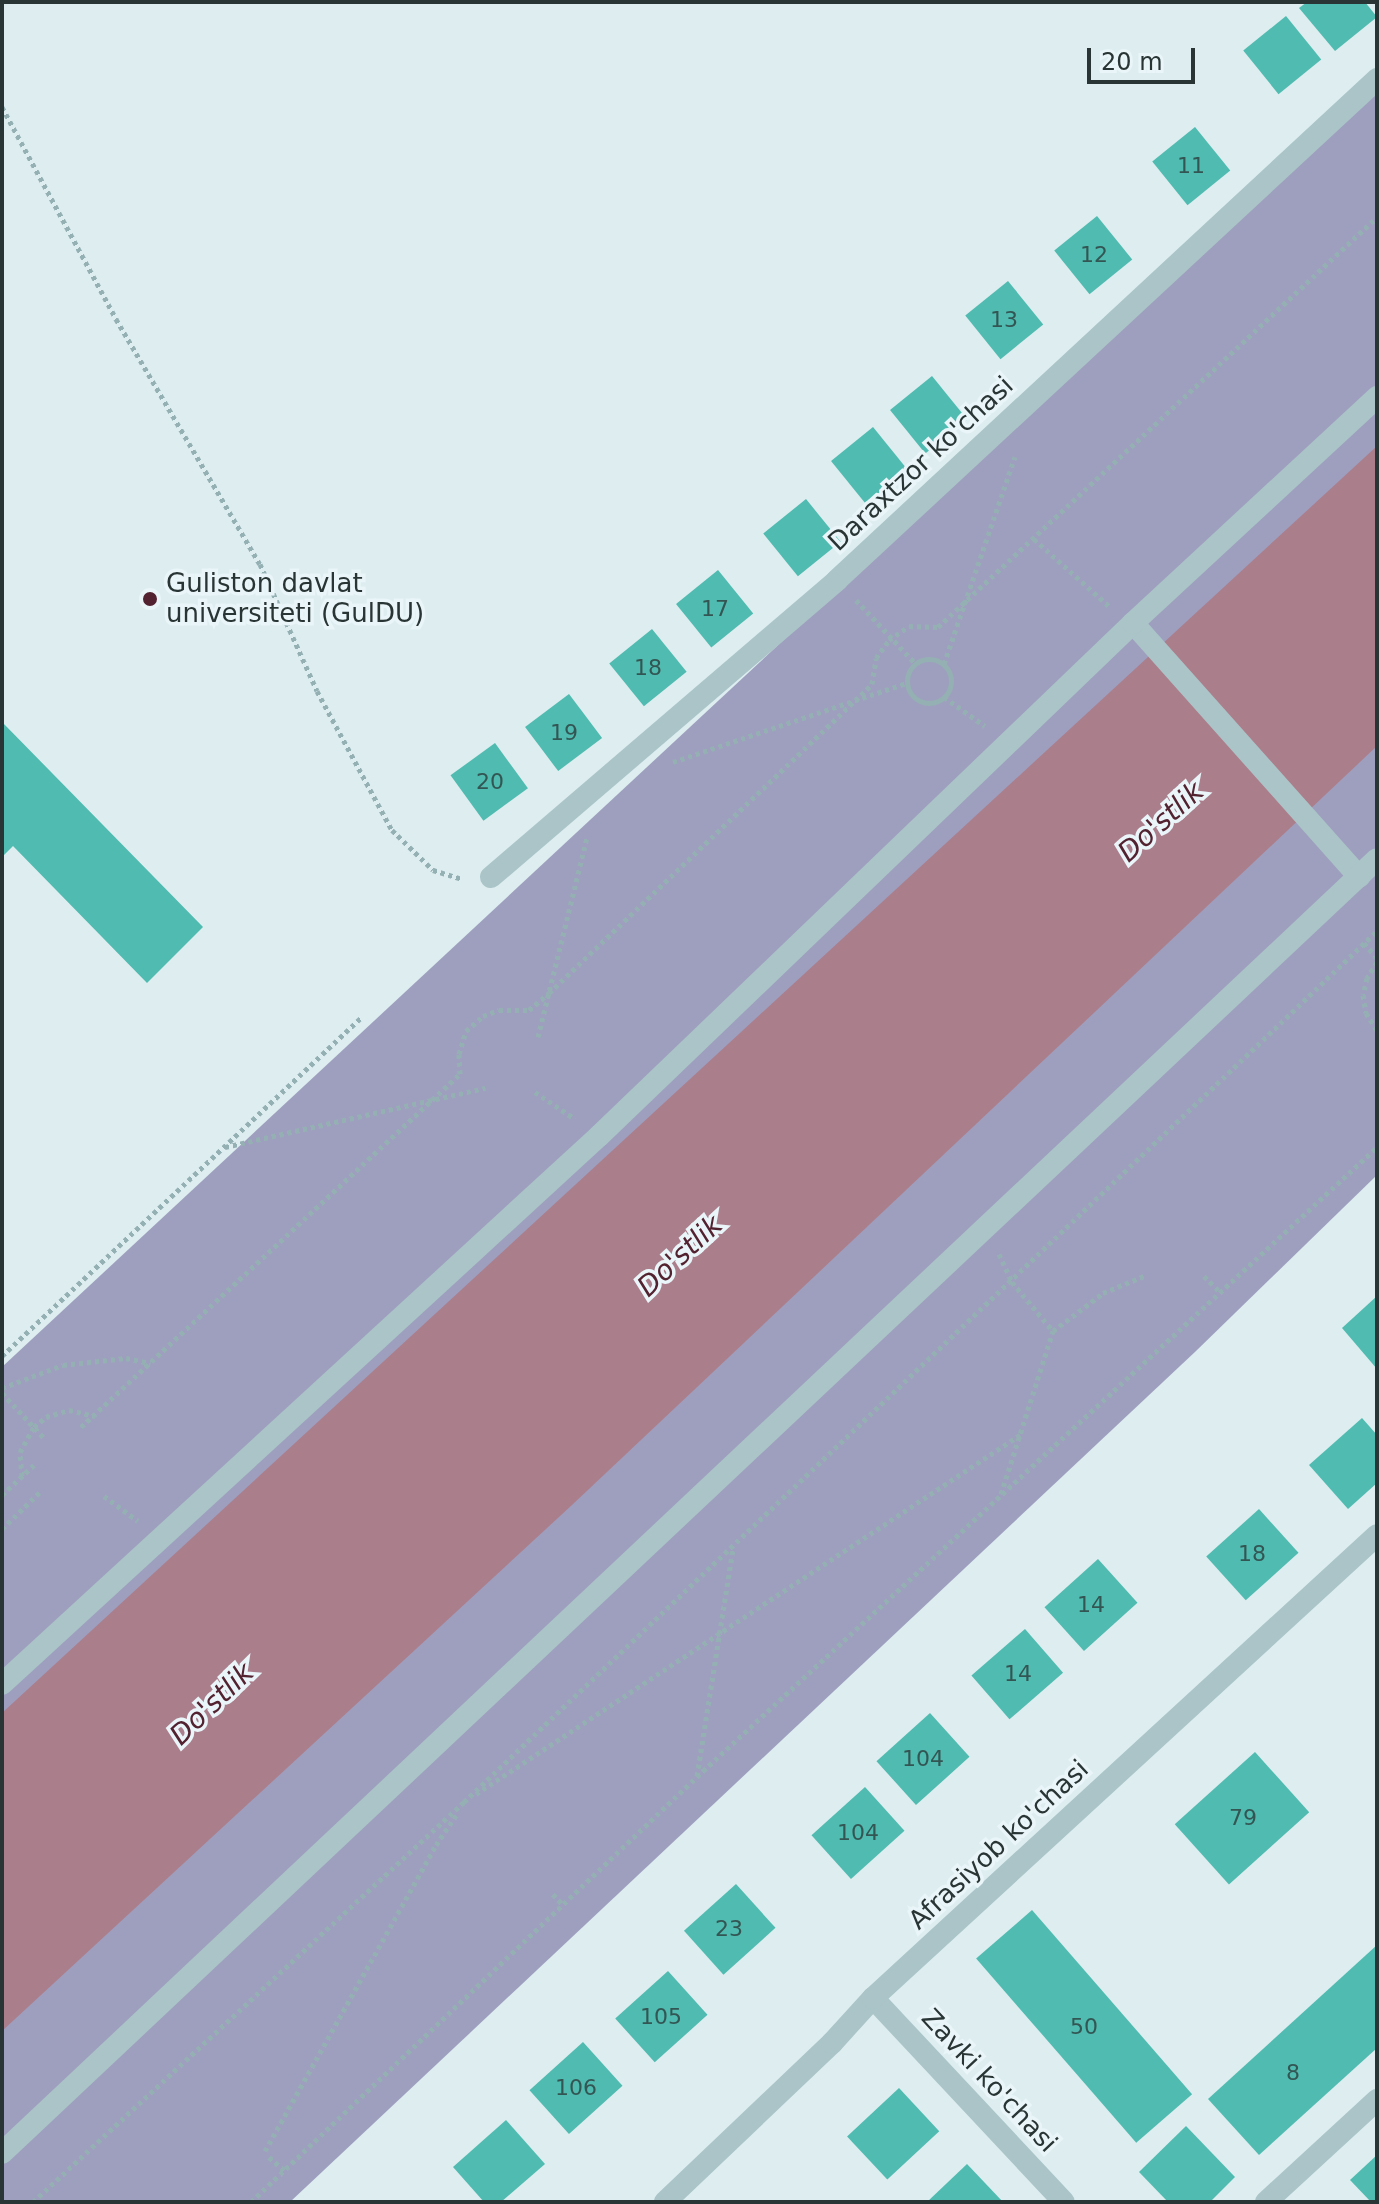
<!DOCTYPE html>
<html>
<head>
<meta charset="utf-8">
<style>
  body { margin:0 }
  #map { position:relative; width:1379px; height:2204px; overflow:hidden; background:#ddedf0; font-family:"DejaVu Sans",sans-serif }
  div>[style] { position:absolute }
  .green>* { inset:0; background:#9e9fbe }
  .water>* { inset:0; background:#ab7e8c }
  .building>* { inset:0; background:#50bbb0; transform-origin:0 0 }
  .path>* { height:5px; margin-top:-2.5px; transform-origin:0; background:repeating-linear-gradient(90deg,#94b0b3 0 4px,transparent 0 8px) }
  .path>.ring { margin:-2.5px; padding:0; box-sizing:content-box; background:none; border:5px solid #94b0b3; border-radius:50% }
  .pedestrian>* { height:22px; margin:-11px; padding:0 11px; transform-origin:11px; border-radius:11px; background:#aac4c7 }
  .minor>* { height:22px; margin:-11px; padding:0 11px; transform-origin:11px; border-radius:11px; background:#aac4c7 }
  .dots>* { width:22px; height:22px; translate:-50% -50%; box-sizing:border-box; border:4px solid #e9f5f8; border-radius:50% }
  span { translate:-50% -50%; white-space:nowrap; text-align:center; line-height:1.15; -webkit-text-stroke:7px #e9f5f8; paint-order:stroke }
  .number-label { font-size:22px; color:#335654 }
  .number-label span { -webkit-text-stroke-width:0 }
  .street-label { font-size:26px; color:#293535 }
  .poi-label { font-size:26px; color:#293535 }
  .left { translate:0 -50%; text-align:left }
  .water-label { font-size:28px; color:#532230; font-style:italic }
  .frame { position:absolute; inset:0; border:4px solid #293535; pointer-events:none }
  .scale { position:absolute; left:1087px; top:48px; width:108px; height:36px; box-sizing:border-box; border:4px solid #293535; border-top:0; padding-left:10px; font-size:24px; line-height:28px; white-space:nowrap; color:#293535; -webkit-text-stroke:6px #e9f5f8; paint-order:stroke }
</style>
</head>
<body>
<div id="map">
  <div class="green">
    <i style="clip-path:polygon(1377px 88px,1377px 1175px,1196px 1351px,290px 2202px,2px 2202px,2px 1367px)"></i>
  </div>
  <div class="water">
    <i style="clip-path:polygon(1377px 446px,1377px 746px,572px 1505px,2px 2031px,2px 1713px)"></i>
  </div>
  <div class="building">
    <i style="clip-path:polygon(1307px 2px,1365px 2px,1377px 17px,1335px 51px,1299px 8px)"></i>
    <i style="left:1286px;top:16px;width:56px;height:55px;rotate:51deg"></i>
    <i style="left:1195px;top:127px;width:56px;height:55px;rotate:51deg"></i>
    <i style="left:1097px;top:216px;width:56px;height:55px;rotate:51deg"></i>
    <i style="left:1008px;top:281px;width:56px;height:55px;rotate:51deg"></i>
    <i style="left:932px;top:376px;width:56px;height:54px;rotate:51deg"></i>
    <i style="left:873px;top:427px;width:55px;height:54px;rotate:51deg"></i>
    <i style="left:806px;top:499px;width:55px;height:55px;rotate:51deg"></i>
    <i style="left:718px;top:570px;width:56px;height:54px;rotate:51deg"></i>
    <i style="left:652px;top:629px;width:55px;height:55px;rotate:51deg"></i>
    <i style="left:569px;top:694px;width:55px;height:55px;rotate:53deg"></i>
    <i style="clip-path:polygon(2px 722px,203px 927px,147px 983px,13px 846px,2px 857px)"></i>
    <i style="left:495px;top:743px;width:56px;height:55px;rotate:54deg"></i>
    <i style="clip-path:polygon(1377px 1296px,1377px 1369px,1342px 1328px)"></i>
    <i style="clip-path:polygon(1362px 1418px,1377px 1435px,1377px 1483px,1348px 1509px,1309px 1465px)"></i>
    <i style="left:1259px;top:1509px;width:59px;height:71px;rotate:48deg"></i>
    <i style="left:1098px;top:1559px;width:59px;height:72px;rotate:48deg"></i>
    <i style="left:1025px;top:1629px;width:58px;height:71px;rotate:49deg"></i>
    <i style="left:930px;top:1713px;width:59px;height:72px;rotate:48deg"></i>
    <i style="left:1255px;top:1752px;width:81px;height:108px;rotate:48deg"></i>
    <i style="left:865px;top:1787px;width:59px;height:72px;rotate:48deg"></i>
    <i style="left:736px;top:1884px;width:59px;height:70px;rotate:48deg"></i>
    <i style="left:1032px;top:1910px;width:244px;height:74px;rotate:49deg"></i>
    <i style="clip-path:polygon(1377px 1945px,1377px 2048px,1259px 2155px,1208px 2099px)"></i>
    <i style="left:668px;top:1971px;width:59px;height:71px;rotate:48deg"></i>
    <i style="left:583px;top:2042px;width:59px;height:72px;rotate:48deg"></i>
    <i style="left:899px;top:2088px;width:59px;height:71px;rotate:47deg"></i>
    <i style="clip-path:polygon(506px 2120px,545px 2164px,501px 2202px,484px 2202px,453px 2167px)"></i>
    <i style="clip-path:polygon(1186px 2126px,1235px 2177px,1210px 2202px,1168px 2202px,1139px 2172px)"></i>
    <i style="clip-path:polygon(1377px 2155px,1377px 2202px,1371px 2202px,1350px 2180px)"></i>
    <i style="clip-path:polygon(967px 2164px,1003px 2202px,927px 2202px)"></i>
  </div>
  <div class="path">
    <i style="left:2px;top:107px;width:241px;rotate:61.7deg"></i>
    <i style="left:116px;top:319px;width:284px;rotate:59.6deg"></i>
    <i style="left:260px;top:564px;width:139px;rotate:65.8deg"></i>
    <i style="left:317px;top:691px;width:158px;rotate:61.7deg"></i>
    <i style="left:392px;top:830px;width:57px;rotate:44.3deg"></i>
    <i style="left:433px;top:870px;width:31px;rotate:17deg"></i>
    <i style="left:1034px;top:539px;width:101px;rotate:41.8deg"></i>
    <i style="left:856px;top:600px;width:86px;rotate:46.9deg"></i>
    <i class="ring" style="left:907px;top:659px;width:39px;height:39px"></i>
    <i style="left:944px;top:664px;width:219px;rotate:-71.1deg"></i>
    <i style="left:944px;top:697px;width:50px;rotate:35.3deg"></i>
    <i style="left:673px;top:762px;width:247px;rotate:-18.7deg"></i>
    <i style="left:1364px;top:943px;width:20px;rotate:49deg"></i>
    <i style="left:1377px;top:962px;width:19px;rotate:122deg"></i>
    <i style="left:1367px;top:978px;width:17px;rotate:103deg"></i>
    <i style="left:1363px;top:995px;width:18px;rotate:81deg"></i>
    <i style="left:1366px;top:1013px;width:20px;rotate:57deg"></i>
    <i style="left:538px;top:1037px;width:205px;rotate:-76.2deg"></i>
    <i style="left:535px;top:1092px;width:48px;rotate:34deg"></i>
    <i style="left:225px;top:1147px;width:267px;rotate:-12.8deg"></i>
    <i style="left:999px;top:1254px;width:31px;rotate:65deg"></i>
    <i style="left:1012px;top:1282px;width:64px;rotate:50.1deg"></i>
    <i style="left:1204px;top:1276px;width:23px;rotate:45deg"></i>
    <i style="left:2px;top:1356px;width:494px;rotate:-43.3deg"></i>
    <i style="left:2px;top:1388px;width:65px;rotate:-20.7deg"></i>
    <i style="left:63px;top:1365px;width:63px;rotate:-6.3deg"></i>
    <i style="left:126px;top:1358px;width:25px;rotate:12deg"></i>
    <i style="left:2px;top:1393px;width:63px;rotate:46.9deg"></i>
    <i style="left:81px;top:1427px;width:518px;rotate:-42.97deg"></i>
    <i style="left:460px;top:1074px;width:20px;rotate:-93deg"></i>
    <i style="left:459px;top:1054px;width:24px;rotate:-73deg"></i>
    <i style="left:466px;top:1031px;width:23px;rotate:-41deg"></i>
    <i style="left:483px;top:1016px;width:17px;rotate:-21deg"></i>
    <i style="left:499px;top:1010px;width:30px"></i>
    <i style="left:529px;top:1010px;width:26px;rotate:-40deg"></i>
    <i style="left:549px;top:993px;width:431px;rotate:-43.7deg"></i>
    <i style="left:861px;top:695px;width:16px;rotate:-45deg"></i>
    <i style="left:872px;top:684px;width:26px;rotate:-81deg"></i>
    <i style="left:876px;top:658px;width:22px;rotate:-54deg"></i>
    <i style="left:889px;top:640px;width:24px;rotate:-35deg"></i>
    <i style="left:909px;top:626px;width:29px;rotate:2deg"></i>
    <i style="left:938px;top:627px;width:601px;rotate:-43.04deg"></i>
    <i style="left:22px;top:1476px;width:24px;rotate:-95deg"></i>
    <i style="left:20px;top:1452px;width:29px;rotate:-61deg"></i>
    <i style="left:34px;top:1427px;width:16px;rotate:-40deg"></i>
    <i style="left:46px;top:1417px;width:24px;rotate:-17deg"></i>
    <i style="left:69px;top:1410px;width:27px;rotate:13deg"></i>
    <i style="left:1001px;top:1494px;width:171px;rotate:-72.3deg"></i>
    <i style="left:1053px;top:1331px;width:63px;rotate:-37.2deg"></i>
    <i style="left:1103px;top:1293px;width:44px;rotate:-22.5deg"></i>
    <i style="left:2px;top:1495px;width:44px;rotate:-43.2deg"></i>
    <i style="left:104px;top:1496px;width:42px;rotate:36.3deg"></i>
    <i style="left:2px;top:1529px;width:54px;rotate:-44.3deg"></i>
    <i style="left:697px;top:1776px;width:230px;rotate:-81deg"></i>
    <i style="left:476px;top:1794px;width:652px;rotate:-33.42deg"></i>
    <i style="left:553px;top:1894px;width:15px;rotate:48deg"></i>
    <i style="left:265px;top:2151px;width:351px;rotate:-60.8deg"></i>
    <i style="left:436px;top:1845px;width:40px;rotate:-56deg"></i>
    <i style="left:269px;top:2157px;width:20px;rotate:41deg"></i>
    <i style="left:33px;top:2202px;width:588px;rotate:-42.86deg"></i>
    <i style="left:464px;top:1802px;width:1262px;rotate:-43.65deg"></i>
    <i style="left:251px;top:2202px;width:625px;rotate:-43.64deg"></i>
    <i style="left:703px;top:1771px;width:919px;rotate:-42.79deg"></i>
  </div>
  <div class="pedestrian">
    <i style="left:1133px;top:623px;width:340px;rotate:48.3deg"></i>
    <i style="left:2px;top:1684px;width:810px;rotate:-42.55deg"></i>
    <i style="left:599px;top:1136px;width:740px;rotate:-43.85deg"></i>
    <i style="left:1133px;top:623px;width:333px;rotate:-42.8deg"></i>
    <i style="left:2px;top:2153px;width:1888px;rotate:-43.26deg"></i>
  </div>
  <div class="minor">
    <i style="left:491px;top:877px;width:456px;rotate:-40.6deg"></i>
    <i style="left:837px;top:580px;width:737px;rotate:-42.85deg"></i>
    <i style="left:873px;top:1998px;width:279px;rotate:46.9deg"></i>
    <i style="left:665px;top:2202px;width:231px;rotate:-43.6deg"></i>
    <i style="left:832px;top:2043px;width:61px;rotate:-47.7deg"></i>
    <i style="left:873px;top:1998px;width:684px;rotate:-42.57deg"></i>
    <i style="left:1266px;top:2202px;width:151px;rotate:-42.6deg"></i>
  </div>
  <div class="dots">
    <i style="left:150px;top:599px;background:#532230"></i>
  </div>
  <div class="number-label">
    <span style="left:1191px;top:166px">11</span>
    <span style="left:1094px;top:255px">12</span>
    <span style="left:1004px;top:320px">13</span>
    <span style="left:715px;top:609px">17</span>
    <span style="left:648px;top:668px">18</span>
    <span style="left:564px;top:733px">19</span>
    <span style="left:490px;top:782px">20</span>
    <span style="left:1252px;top:1554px">18</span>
    <span style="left:1091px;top:1605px">14</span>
    <span style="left:1018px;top:1674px">14</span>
    <span style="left:923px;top:1759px">104</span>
    <span style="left:1243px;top:1818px">79</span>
    <span style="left:858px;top:1833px">104</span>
    <span style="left:729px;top:1929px">23</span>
    <span style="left:661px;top:2017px">105</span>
    <span style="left:1084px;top:2027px">50</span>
    <span style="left:1293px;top:2073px">8</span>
    <span style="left:576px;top:2088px">106</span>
  </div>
  <div class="street-label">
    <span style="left:921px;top:464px;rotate:-43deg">Daraxtzor ko'chasi</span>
    <span style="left:999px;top:1845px;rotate:-43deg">Afrasiyob ko'chasi</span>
    <span style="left:989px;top:2081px;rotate:47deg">Zavki ko'chasi</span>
  </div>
  <div class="poi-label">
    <span class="left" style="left:166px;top:599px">Guliston davlat<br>universiteti (GulDU)</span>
  </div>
  <div class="water-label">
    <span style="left:1161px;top:822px;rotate:-42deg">Do'stlik</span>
    <span style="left:680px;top:1256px;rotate:-43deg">Do'stlik</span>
    <span style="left:212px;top:1704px;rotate:-44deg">Do'stlik</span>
  </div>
  <div class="frame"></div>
  <div class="scale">20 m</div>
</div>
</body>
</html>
